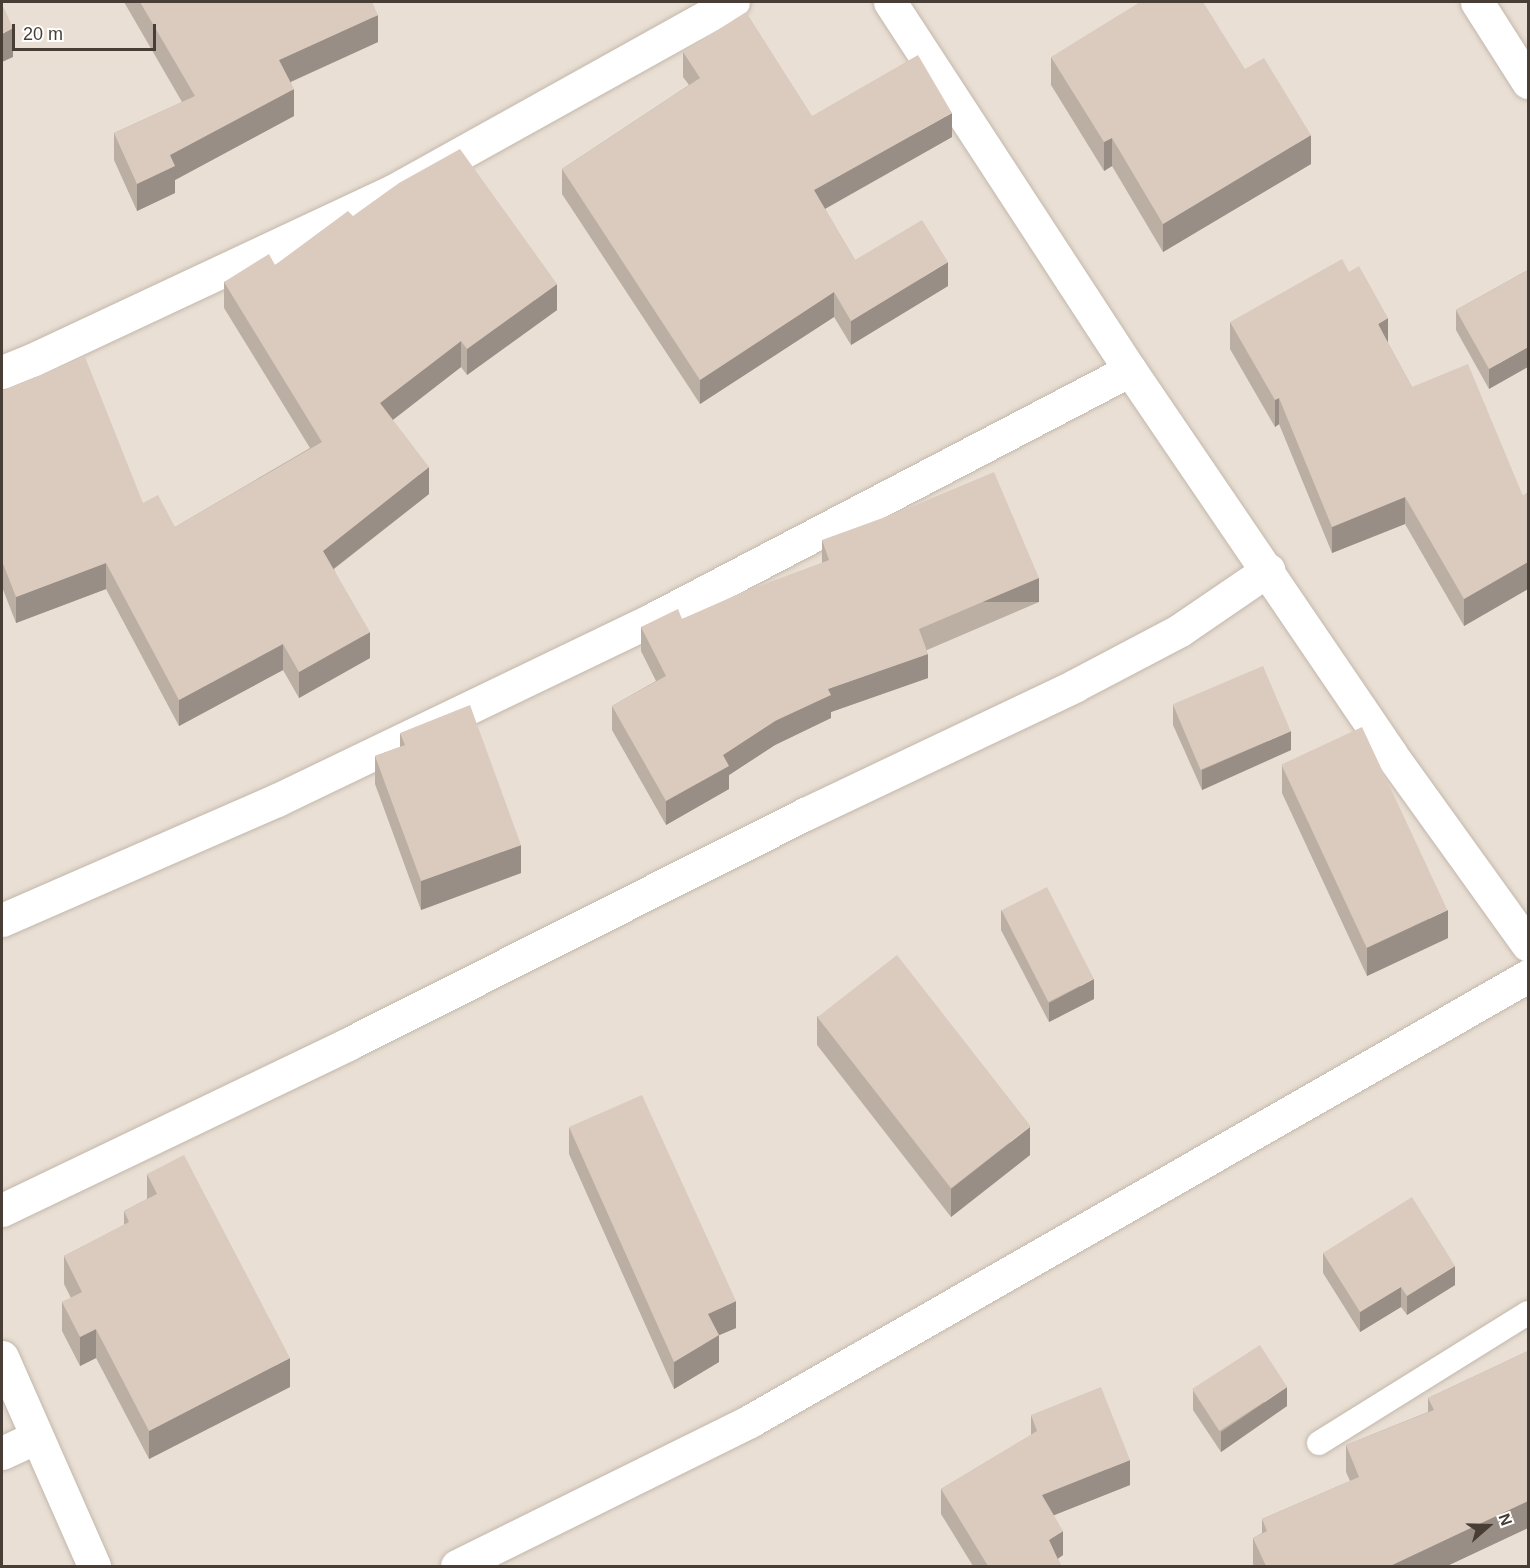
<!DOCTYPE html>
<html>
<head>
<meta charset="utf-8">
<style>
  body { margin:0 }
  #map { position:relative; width:1530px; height:1568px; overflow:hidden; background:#f4eee6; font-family:Arial,sans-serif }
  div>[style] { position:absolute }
  .residential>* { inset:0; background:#e9dfd4; transform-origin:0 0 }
  .roads { filter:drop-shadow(0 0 2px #c3b7ab) drop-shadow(0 0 2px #c3b7ab) }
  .service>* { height:24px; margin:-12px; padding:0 12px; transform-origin:12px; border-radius:12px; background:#fff }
  .minor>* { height:33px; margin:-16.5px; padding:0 16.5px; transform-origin:16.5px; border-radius:16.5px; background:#fff }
  .wall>* { inset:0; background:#bbafa3 }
  .shaded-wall>* { inset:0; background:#998e85; transform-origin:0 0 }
  .building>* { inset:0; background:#dacbbe; transform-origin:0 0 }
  span { translate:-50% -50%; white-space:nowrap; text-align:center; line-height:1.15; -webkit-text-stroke:4.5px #fff; paint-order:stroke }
  .frame { position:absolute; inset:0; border:3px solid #483e35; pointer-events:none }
  .north { position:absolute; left:1458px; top:1496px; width:60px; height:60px; -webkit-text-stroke:4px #fff; paint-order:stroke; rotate:70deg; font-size:16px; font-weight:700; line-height:24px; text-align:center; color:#483e35 }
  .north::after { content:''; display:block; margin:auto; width:21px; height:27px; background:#483e35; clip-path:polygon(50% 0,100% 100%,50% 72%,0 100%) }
  .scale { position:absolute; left:12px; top:24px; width:144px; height:27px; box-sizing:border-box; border:3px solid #483e35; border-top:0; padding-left:8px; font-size:18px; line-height:21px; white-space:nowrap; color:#483e35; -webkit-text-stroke:4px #fff; paint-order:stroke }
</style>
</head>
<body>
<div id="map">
  <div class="residential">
    <i style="left:2px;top:2px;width:1526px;height:1564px"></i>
  </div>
  <div class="roads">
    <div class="service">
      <i style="left:1319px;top:1443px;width:246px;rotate:-31.9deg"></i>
    </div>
    <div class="minor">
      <i style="left:890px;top:2px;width:439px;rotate:56.9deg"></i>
      <i style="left:1130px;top:370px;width:463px;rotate:55.8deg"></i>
      <i style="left:1390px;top:753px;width:236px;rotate:54.3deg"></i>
      <i style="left:1477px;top:2px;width:95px;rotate:57.5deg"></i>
      <i style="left:2px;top:372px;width:32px;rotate:-22deg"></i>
      <i style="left:32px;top:360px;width:399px;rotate:-25.1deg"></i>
      <i style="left:393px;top:191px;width:389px;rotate:-29.1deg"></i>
      <i style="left:2px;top:920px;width:300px;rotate:-23.6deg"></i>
      <i style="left:277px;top:800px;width:417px;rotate:-25.7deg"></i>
      <i style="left:653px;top:619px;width:538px;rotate:-27.57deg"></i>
      <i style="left:2px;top:1210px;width:384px;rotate:-25.6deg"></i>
      <i style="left:348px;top:1044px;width:512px;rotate:-26.72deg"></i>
      <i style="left:805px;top:814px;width:298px;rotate:-25.4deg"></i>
      <i style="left:1074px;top:686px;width:120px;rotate:-27.8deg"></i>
      <i style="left:1180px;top:630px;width:107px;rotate:-34.3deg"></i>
      <i style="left:2px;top:1357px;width:228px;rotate:66.2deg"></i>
      <i style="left:2px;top:1453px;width:38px;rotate:-25deg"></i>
      <i style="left:457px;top:1566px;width:327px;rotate:-26.3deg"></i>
      <i style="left:750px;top:1421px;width:896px;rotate:-29.77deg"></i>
    </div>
  </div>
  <div class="wall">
    <i style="clip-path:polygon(124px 2px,372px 2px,378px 42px,291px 82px,294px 116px,175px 180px,175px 193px,137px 211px,114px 160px,114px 133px,182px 102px)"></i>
    <i style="clip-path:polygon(683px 52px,812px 116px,952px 137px,825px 209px,855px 260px,948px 286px,851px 345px,834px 317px,700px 404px,562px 194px,562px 169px,689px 85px,683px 77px)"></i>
    <i style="clip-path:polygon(1051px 57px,1245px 69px,1311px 164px,1163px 252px,1112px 166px,1104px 171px,1051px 85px)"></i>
    <i style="clip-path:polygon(353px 216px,557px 310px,467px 375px,461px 367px,392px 420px,429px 494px,334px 569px,370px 658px,299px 698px,283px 670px,179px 726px,106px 589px,16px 623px,2px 587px,2px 391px,143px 503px,175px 527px,310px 448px,224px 308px,224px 282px,275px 265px)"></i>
    <i style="clip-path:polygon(1528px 270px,1489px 389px,1456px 330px,1456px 310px)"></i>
    <i style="clip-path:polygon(1230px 322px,1388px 343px,1412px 387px,1523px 496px,1528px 492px,1528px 589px,1464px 626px,1405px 524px,1332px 553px,1279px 424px,1275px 427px,1230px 349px)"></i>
    <i style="clip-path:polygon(822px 540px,1039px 602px,927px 650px,928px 678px,831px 712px,831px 718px,775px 745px,729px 775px,729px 789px,666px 825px,612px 730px,612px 706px,656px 681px,641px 651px,641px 627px,682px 619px,822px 563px)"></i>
    <i style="clip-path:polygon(1173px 705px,1291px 750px,1202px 790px,1173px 725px)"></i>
    <i style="clip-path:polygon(400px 733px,521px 873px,421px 910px,375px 784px,375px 756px,400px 747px)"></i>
    <i style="clip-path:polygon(1282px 765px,1448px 938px,1367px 976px,1282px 793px)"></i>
    <i style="clip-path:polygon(1001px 910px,1094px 999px,1049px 1022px,1001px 930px)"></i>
    <i style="clip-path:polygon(817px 1016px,1030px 1155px,951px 1217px,817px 1045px)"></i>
    <i style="clip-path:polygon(569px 1127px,736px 1328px,719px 1335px,719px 1362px,674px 1389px,569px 1154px)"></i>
    <i style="clip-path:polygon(147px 1174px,290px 1387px,149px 1459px,96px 1358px,80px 1366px,62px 1331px,62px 1302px,71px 1298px,64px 1284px,64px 1256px,124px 1225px,124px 1211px,147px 1199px)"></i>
    <i style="clip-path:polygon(1323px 1253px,1455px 1285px,1407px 1315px,1401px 1307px,1360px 1332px,1323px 1273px)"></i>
    <i style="clip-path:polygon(1528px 1351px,1528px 1528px,1447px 1566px,1254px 1566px,1253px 1564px,1253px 1538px,1262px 1533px,1262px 1519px,1350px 1481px,1346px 1472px,1346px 1445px,1428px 1412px,1428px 1398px)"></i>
    <i style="clip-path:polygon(1193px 1390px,1287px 1406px,1221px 1452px,1193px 1410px)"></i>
    <i style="clip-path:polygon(1031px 1415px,1130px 1485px,1054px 1515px,1063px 1555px,1058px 1559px,1061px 1566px,973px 1566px,941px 1514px,941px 1489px,1031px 1435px)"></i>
  </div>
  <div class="shaded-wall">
    <i style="clip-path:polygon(378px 15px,378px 42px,279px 87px,279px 60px)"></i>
    <i style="clip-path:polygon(13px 28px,13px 57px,2px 62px,2px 34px)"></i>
    <i style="clip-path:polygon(294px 89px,294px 116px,175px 180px,175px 193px,137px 211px,137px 184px,170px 155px)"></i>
    <i style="clip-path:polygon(952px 113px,952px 137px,814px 215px,814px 190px)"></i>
    <i style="clip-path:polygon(1311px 135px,1311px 164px,1163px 252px,1163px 224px)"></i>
    <i style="clip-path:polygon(1112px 138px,1112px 166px,1104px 171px,1104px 142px)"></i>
    <i style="clip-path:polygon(948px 262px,948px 286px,851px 345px,851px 321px)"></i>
    <i style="clip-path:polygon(557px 284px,557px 310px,467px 375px,467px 349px)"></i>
    <i style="clip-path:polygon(834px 292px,834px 317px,700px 404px,700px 380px)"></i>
    <i style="clip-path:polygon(1388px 318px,1388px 344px,1378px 324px)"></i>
    <i style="clip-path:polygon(461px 341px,461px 367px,380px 430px,380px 403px)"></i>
    <i style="clip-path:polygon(1528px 347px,1528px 367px,1489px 389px,1489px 369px)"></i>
    <i style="clip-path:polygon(1279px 398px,1279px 424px,1275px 427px,1275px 400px)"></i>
    <i style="clip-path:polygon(429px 467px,429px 494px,323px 577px,323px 551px)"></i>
    <i style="clip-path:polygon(1405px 497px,1405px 524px,1332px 553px,1332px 527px)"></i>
    <i style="clip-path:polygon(1528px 562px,1528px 589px,1464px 626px,1464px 599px)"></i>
    <i style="clip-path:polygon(106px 563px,106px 589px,16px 623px,16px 597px)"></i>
    <i style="left:1039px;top:578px;width:24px;height:130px;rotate:90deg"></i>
    <i style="clip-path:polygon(370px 632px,370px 658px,299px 698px,299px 672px)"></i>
    <i style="clip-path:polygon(283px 644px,283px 670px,179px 726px,179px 700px)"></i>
    <i style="clip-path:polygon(928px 654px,928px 678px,831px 712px,831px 718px,775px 745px,729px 775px,729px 789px,666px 825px,666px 801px,723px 755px,775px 721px,828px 689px)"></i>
    <i style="clip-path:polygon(1291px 731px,1291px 750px,1202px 790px,1202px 770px)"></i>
    <i style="clip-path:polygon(521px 845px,521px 873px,421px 910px,421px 881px)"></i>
    <i style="clip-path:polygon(1448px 910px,1448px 938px,1367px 976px,1367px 948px)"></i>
    <i style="clip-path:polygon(1094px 979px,1094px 999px,1049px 1022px,1049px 1003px)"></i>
    <i style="clip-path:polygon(1030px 1127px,1030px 1155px,951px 1217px,951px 1189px)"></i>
    <i style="clip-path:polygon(1455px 1266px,1455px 1285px,1407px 1315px,1407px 1296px)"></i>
    <i style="clip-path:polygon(1401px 1287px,1401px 1307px,1360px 1332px,1360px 1312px)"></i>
    <i style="clip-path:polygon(736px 1301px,736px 1328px,708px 1340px,708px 1314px)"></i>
    <i style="clip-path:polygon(96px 1329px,96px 1358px,80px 1366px,80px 1337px)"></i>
    <i style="clip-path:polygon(719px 1335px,719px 1362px,674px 1389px,674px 1362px)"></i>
    <i style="clip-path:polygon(290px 1358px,290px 1387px,149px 1459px,149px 1431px)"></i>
    <i style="clip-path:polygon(1287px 1387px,1287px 1406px,1221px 1452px,1221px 1432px)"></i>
    <i style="clip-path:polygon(1130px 1460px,1130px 1485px,1042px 1520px,1042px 1495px)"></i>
    <i style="clip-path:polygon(1528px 1501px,1528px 1528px,1447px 1566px,1390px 1566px)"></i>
    <i style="clip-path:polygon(1063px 1531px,1063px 1555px,1049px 1564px,1049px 1540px)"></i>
  </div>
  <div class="building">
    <i style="clip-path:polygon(140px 2px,372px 2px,378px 15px,279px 60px,294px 89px,170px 155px,175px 166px,137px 184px,114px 133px,195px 96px)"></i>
    <i style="clip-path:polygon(1140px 2px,1203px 2px,1245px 69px,1264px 58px,1311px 135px,1163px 224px,1112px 138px,1104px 142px,1051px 57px)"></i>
    <i style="clip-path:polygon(2px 4px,13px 28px,2px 34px)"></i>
    <i style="clip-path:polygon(746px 12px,812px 116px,918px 55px,952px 113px,814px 190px,855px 260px,922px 220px,948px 262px,851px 321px,834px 292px,700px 380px,562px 169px,700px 78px,683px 52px)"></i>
    <i style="clip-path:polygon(460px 149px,557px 284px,467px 349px,461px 341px,380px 403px,429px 467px,323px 551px,370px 632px,299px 672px,283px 644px,179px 700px,106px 563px,16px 597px,2px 561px,2px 391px,85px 357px,143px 503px,158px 495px,175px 527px,322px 442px,224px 282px,269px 254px,275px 265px,348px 211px,353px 216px,399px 183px)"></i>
    <i style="clip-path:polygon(1342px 259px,1349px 272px,1359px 266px,1388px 318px,1378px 324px,1412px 387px,1468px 364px,1523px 496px,1528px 492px,1528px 562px,1464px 599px,1405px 497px,1332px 527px,1279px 398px,1275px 400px,1230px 322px)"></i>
    <i style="clip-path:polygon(1528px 270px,1528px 347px,1489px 369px,1456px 310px)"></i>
    <i style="clip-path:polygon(994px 472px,1039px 578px,919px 629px,928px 654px,828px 689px,831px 695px,775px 721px,723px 755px,729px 766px,666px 801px,612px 706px,666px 676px,641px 627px,678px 609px,682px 619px,743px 592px,829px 560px,822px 540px,899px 512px)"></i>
    <i style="left:1263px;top:666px;width:71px;height:98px;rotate:67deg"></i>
    <i style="clip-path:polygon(470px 705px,521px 845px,421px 881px,375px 756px,405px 745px,400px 733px)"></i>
    <i style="left:1362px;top:727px;width:202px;height:89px;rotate:65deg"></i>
    <i style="left:1047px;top:887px;width:103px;height:51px;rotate:63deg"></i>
    <i style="left:897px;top:955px;width:217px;height:101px;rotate:52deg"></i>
    <i style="clip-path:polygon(642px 1095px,736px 1301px,708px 1314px,719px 1335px,674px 1362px,569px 1127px)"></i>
    <i style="clip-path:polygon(184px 1155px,290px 1358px,149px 1431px,96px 1329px,80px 1337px,62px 1302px,82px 1292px,64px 1256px,129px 1222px,124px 1211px,157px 1194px,147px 1174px)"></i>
    <i style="clip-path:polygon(1412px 1197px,1455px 1266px,1407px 1296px,1401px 1287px,1360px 1312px,1323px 1253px)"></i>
    <i style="left:1260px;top:1345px;width:50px;height:81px;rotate:57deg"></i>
    <i style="clip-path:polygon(1528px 1351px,1528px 1501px,1390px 1566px,1266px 1566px,1253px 1538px,1267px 1531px,1262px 1519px,1359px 1477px,1346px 1445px,1434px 1410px,1428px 1398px)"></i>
    <i style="clip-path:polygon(1101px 1387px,1130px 1460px,1042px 1495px,1063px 1531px,1049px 1540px,1061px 1566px,988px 1566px,941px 1489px,1037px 1431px,1031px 1415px)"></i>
  </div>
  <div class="frame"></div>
  <div class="north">N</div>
  <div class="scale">20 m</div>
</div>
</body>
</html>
